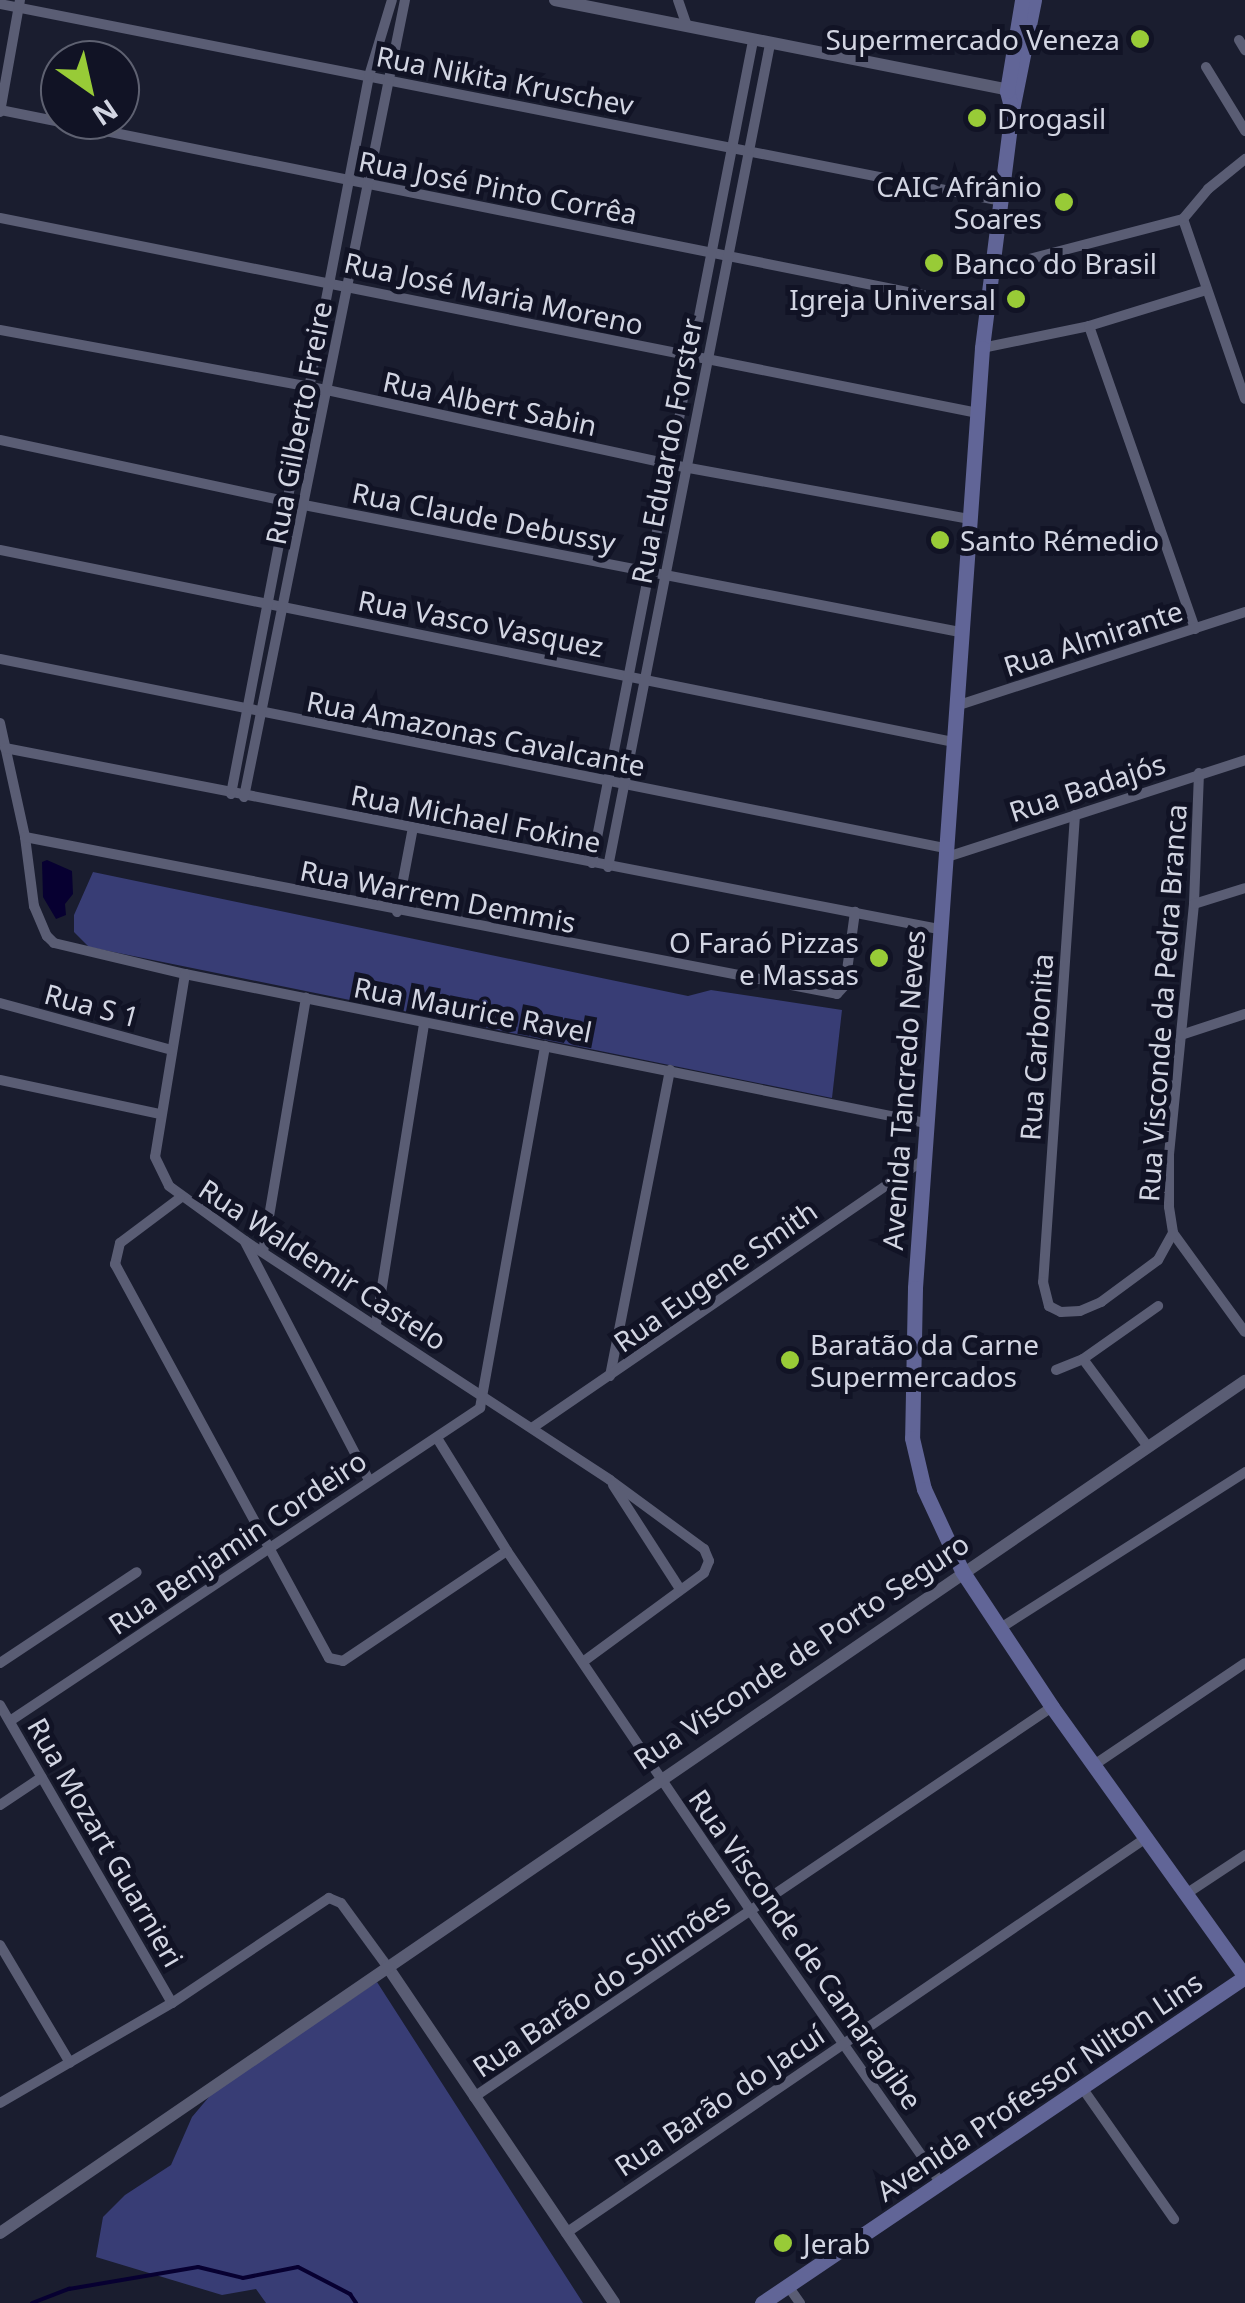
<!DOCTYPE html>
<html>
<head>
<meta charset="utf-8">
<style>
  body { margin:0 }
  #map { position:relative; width:1245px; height:2303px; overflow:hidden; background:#1a1d2f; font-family:"Noto Sans",sans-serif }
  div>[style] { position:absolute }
  .green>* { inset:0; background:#383d75 }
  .water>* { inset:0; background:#070031 }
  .stream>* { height:4px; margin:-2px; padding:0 2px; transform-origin:2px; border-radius:2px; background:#070031 }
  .minor>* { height:10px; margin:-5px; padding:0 5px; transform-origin:5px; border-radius:5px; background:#5a5d74 }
  .tertiary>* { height:12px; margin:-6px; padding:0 6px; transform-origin:6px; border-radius:6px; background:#5a5d74 }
  .secondary>* { height:15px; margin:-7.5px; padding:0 7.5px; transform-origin:7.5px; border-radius:7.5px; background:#616597 }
  .dots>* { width:28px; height:28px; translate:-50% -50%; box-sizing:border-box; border:5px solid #111325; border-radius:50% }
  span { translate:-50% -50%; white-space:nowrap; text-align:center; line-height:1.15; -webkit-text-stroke:10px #111325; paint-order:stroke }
  .poi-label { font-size:28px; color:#d2d5e2 }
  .right { translate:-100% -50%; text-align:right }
  .left { translate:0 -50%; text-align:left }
  .street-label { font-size:28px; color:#d2d5e2 }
  .north { position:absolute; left:40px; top:40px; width:100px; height:100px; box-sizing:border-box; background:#111325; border:2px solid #5e6171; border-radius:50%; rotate:146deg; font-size:28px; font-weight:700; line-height:40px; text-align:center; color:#d2d5e2 }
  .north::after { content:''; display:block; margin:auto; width:35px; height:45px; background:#98cb37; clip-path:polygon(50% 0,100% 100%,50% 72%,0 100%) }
</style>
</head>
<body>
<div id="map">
  <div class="green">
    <i style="clip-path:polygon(93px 872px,688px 996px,711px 990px,842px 1010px,832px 1098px,89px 947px,74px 932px,74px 915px)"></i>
    <i style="clip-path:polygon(377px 1982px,583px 2303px,266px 2303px,256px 2289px,222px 2295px,96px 2257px,103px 2217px,125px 2195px,171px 2165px,192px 2117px,214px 2091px)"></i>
  </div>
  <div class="water">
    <i style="clip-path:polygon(47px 860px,72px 871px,73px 894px,65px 904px,66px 915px,56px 919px,43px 897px,42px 862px)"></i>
  </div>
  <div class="stream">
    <i style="left:32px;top:2303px;width:40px;rotate:-21deg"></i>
    <i style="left:69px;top:2289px;width:131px;rotate:-9.7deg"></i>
    <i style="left:198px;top:2267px;width:46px;rotate:13.7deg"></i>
    <i style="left:243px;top:2278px;width:56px;rotate:-11.3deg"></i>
    <i style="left:298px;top:2267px;width:59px;rotate:27.4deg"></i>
    <i style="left:350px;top:2294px;width:11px;rotate:56deg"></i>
  </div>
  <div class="minor">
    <i style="left:678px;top:0;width:28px;rotate:71deg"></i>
    <i style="left:0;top:4px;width:1020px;rotate:11.13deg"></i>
    <i style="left:1239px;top:40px;width:12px;rotate:59deg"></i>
    <i style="left:1206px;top:67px;width:75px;rotate:58.6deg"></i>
    <i style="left:0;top:110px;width:1007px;rotate:11.34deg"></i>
    <i style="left:0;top:112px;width:114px;rotate:-79.9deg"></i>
    <i style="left:0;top:218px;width:997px;rotate:11.28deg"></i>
    <i style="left:1183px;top:219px;width:190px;rotate:71deg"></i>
    <i style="left:991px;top:269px;width:198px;rotate:-14.6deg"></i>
    <i style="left:1183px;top:219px;width:39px;rotate:-50deg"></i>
    <i style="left:1208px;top:189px;width:48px;rotate:-39deg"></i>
    <i style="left:1089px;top:326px;width:321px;rotate:70.7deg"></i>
    <i style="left:0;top:330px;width:332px;rotate:10.4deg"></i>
    <i style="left:327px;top:390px;width:370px;rotate:12.2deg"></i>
    <i style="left:689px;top:468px;width:287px;rotate:10.3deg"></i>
    <i style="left:982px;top:348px;width:109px;rotate:-11.6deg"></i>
    <i style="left:1089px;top:326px;width:122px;rotate:-17.1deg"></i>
    <i style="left:0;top:440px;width:311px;rotate:12.1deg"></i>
    <i style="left:304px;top:505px;width:668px;rotate:10.96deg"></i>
    <i style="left:0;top:550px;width:972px;rotate:11.39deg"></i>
    <i style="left:0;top:659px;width:964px;rotate:11.31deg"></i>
    <i style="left:956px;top:706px;width:304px;rotate:-18deg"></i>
    <i style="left:0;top:723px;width:117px;rotate:77.6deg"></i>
    <i style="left:25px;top:837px;width:70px;rotate:82.6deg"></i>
    <i style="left:34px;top:906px;width:33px;rotate:67deg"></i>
    <i style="left:47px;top:936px;width:10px;rotate:45deg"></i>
    <i style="left:54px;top:943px;width:135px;rotate:13.3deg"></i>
    <i style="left:185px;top:974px;width:756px;rotate:11.37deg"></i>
    <i style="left:5px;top:748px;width:951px;rotate:10.97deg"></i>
    <i style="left:1199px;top:773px;width:131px;rotate:92.2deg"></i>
    <i style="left:1194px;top:904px;width:252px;rotate:95.7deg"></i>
    <i style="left:1169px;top:1155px;width:52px;rotate:90deg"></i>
    <i style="left:1169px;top:1207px;width:26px;rotate:81deg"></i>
    <i style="left:1173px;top:1233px;width:122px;rotate:54deg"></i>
    <i style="left:231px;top:794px;width:731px;rotate:-79.12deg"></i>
    <i style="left:369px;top:76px;width:79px;rotate:-73.2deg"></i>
    <i style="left:244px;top:797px;width:813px;rotate:-78.58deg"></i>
    <i style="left:1075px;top:815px;width:468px;rotate:93.9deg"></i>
    <i style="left:1043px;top:1282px;width:25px;rotate:76deg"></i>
    <i style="left:1049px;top:1306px;width:13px;rotate:27deg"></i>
    <i style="left:1061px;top:1312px;width:19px;rotate:-3deg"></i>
    <i style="left:1080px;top:1311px;width:23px;rotate:-23deg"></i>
    <i style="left:1101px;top:1302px;width:71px;rotate:-36.4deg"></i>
    <i style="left:1158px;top:1260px;width:31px;rotate:-61deg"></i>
    <i style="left:25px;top:837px;width:827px;rotate:10.94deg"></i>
    <i style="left:837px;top:994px;width:12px;rotate:-48deg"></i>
    <i style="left:845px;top:985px;width:74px;rotate:-82.2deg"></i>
    <i style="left:944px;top:858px;width:317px;rotate:-18deg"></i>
    <i style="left:592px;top:863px;width:838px;rotate:-78.92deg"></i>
    <i style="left:608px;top:867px;width:839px;rotate:-78.86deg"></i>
    <i style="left:1194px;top:904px;width:53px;rotate:-17.4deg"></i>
    <i style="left:397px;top:912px;width:86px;rotate:-79.3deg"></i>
    <i style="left:185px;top:974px;width:185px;rotate:99.3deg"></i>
    <i style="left:155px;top:1157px;width:32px;rotate:64deg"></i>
    <i style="left:169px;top:1186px;width:94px;rotate:35.9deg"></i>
    <i style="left:245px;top:1241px;width:436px;rotate:33.2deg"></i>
    <i style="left:610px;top:1480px;width:117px;rotate:36.3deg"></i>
    <i style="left:704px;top:1549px;width:13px;rotate:67deg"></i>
    <i style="left:709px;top:1561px;width:13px;rotate:113deg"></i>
    <i style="left:704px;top:1573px;width:150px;rotate:143.7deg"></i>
    <i style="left:0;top:1003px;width:178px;rotate:15.3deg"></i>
    <i style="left:1181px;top:1035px;width:67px;rotate:-18.2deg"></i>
    <i style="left:0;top:1080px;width:164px;rotate:12deg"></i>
    <i style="left:180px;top:1198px;width:75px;rotate:143.1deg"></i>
    <i style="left:120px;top:1243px;width:22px;rotate:103deg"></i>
    <i style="left:115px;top:1264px;width:448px;rotate:61.5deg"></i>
    <i style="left:329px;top:1658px;width:14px;rotate:12deg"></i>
    <i style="left:343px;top:1661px;width:197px;rotate:-33.9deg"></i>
    <i style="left:245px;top:1242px;width:268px;rotate:62.5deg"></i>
    <i style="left:263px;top:1252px;width:258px;rotate:-80.4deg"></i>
    <i style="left:376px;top:1324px;width:305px;rotate:-80.9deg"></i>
    <i style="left:1083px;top:1359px;width:92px;rotate:-35.2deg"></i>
    <i style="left:1056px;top:1370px;width:29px;rotate:-22deg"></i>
    <i style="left:1083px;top:1359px;width:109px;rotate:53.5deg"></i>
    <i style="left:610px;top:1376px;width:312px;rotate:-78.9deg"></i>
    <i style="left:532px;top:1428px;width:475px;rotate:-34.4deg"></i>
    <i style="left:437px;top:1438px;width:133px;rotate:58.2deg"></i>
    <i style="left:507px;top:1551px;width:436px;rotate:55.9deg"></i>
    <i style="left:751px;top:1912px;width:331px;rotate:55deg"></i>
    <i style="left:613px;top:1485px;width:124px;rotate:57.2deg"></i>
    <i style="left:999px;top:1629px;width:292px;rotate:-32.5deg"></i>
    <i style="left:0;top:1663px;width:164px;rotate:-33.6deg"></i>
    <i style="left:0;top:1705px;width:344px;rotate:60deg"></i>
    <i style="left:10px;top:1721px;width:565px;rotate:-33.66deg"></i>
    <i style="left:480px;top:1408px;width:368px;rotate:-79.8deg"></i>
    <i style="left:1094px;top:1765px;width:182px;rotate:-34deg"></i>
    <i style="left:0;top:1805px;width:50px;rotate:-33.7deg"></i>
    <i style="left:1186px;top:1894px;width:71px;rotate:-33.5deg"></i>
    <i style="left:0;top:1945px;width:137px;rotate:59.3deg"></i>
    <i style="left:1083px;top:2089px;width:159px;rotate:55deg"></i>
    <i style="left:474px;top:2097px;width:697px;rotate:-34.01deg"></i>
    <i style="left:0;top:2103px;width:199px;rotate:-30.2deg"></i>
    <i style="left:172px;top:2003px;width:189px;rotate:-33.8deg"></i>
    <i style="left:329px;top:1898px;width:13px;rotate:23deg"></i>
    <i style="left:341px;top:1903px;width:78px;rotate:53.9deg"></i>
    <i style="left:566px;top:2233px;width:702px;rotate:-34.26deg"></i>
    <i style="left:788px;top:2286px;width:21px;rotate:55deg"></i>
  </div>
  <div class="tertiary">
    <i style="left:555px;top:0;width:468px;rotate:11.2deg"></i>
    <i style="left:387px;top:1966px;width:406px;rotate:56deg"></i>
    <i style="left:0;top:2233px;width:1509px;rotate:-34.39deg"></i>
  </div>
  <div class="secondary">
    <i style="left:1034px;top:0;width:112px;rotate:101.3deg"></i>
    <i style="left:1012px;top:110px;width:240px;rotate:97.2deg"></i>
    <i style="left:982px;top:348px;width:942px;rotate:94.08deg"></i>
    <i style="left:915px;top:1288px;width:150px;rotate:91.1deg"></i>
    <i style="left:912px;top:1438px;width:52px;rotate:76.8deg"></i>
    <i style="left:924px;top:1489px;width:90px;rotate:65.1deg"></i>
    <i style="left:962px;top:1571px;width:163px;rotate:56.5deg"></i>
    <i style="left:1052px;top:1707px;width:332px;rotate:54.4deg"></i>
    <i style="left:1012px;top:110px;width:20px;rotate:-105deg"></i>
    <i style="left:1007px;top:91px;width:92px;rotate:-80.6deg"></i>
    <i style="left:762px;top:2303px;width:583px;rotate:-34.02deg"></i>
  </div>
  <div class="dots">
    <i style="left:1140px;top:39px;background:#98cb37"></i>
    <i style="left:977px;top:118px;background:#98cb37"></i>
    <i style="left:1064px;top:202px;background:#98cb37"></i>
    <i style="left:934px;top:263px;background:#98cb37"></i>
    <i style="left:1016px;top:299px;background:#98cb37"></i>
    <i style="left:940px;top:540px;background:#98cb37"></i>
    <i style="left:879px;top:958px;background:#98cb37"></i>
    <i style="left:790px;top:1360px;background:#98cb37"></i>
    <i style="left:783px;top:2243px;background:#98cb37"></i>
  </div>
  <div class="poi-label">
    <span class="right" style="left:1120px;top:39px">Supermercado Veneza</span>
    <span class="left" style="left:997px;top:118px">Drogasil</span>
    <span class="right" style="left:1042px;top:202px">CAIC Afrânio<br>Soares</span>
    <span class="left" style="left:954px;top:263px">Banco do Brasil</span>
    <span class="right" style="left:996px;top:299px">Igreja Universal</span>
    <span class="left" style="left:960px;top:540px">Santo Rémedio</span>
    <span class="right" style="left:859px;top:958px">O Faraó Pizzas<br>e Massas</span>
    <span class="left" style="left:810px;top:1360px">Baratão da Carne<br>Supermercados</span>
    <span class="left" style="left:803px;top:2243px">Jerab</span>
  </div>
  <div class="street-label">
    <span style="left:505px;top:80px;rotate:11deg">Rua Nikita Kruschev</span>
    <span style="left:498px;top:187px;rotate:11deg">Rua José Pinto Corrêa</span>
    <span style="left:494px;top:293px;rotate:12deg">Rua José Maria Moreno</span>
    <span style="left:490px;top:403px;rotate:12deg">Rua Albert Sabin</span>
    <span style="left:298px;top:423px;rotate:-79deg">Rua Gilberto Freire</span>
    <span style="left:666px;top:451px;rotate:-79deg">Rua Eduardo Forster</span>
    <span style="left:484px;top:517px;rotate:11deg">Rua Claude Debussy</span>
    <span style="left:481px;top:623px;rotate:11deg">Rua Vasco Vasquez</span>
    <span style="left:1093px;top:638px;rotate:-18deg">Rua Almirante</span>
    <span style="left:476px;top:733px;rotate:11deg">Rua Amazonas Cavalcante</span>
    <span style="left:1087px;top:787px;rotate:-18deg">Rua Badajós</span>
    <span style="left:476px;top:818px;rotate:11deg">Rua Michael Fokine</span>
    <span style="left:438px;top:896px;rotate:11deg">Rua Warrem Demmis</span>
    <span style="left:1162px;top:1003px;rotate:-86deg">Rua Visconde da Pedra Branca</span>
    <span style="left:92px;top:1005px;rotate:15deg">Rua S 1</span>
    <span style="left:473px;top:1009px;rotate:11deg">Rua Maurice Ravel</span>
    <span style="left:1036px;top:1047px;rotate:-86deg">Rua Carbonita</span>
    <span style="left:903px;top:1090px;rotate:-86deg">Avenida Tancredo Neves</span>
    <span style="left:323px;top:1264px;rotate:33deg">Rua Waldemir Castelo</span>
    <span style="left:715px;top:1276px;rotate:-35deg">Rua Eugene Smith</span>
    <span style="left:237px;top:1542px;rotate:-34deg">Rua Benjamin Cordeiro</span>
    <span style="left:801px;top:1651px;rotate:-34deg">Rua Visconde de Porto Seguro</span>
    <span style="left:106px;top:1842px;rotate:60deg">Rua Mozart Guarnieri</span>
    <span style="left:806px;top:1949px;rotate:55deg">Rua Visconde de Camaragibe</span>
    <span style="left:601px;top:1985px;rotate:-34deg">Rua Barão do Solimões</span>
    <span style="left:1039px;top:2086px;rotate:-34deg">Avenida Professor Nilton Lins</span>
    <span style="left:719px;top:2100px;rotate:-34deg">Rua Barão do Jacuí</span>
  </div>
  <div class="north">N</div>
</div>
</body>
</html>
